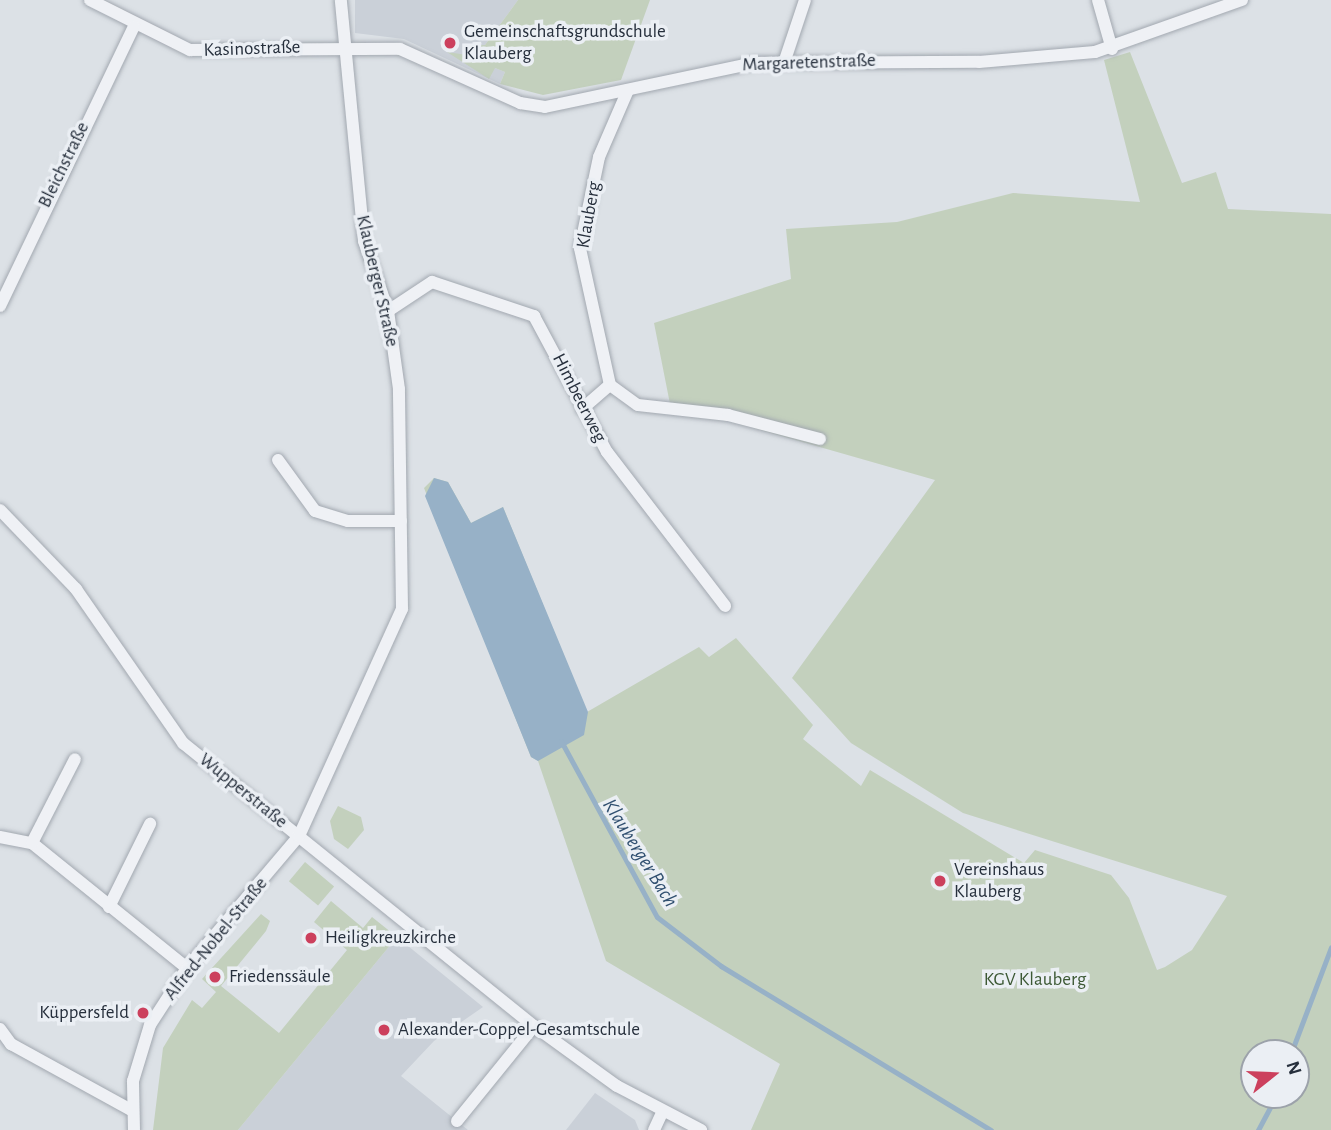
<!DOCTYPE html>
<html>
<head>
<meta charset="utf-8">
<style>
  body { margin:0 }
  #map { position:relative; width:1331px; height:1130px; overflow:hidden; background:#dce1e6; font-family:"Alegreya Sans",sans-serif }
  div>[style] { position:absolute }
  .built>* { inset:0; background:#cad0d8 }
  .green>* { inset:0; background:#c3d0bd; transform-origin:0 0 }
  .water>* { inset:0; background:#97b1c7 }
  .stream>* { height:5px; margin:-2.5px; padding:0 2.5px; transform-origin:2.5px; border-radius:2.5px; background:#97b1c7 }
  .roads { filter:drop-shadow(0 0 2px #a2a8b0) drop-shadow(0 0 2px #a2a8b0) }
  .street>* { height:12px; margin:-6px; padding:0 6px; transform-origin:6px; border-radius:6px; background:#eff1f5 }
  .dots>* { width:19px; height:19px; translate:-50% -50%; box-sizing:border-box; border:4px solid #ebeff4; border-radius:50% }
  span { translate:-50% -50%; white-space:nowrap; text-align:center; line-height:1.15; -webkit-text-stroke:7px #ebeff4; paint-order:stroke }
  .poi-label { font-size:19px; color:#262f3c }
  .left { translate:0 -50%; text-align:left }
  .right { translate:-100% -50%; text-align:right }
  .street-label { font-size:19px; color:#262f3c }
  .park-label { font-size:19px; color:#3c5834 }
  .water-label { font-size:21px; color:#315070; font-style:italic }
  .north { position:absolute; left:1240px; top:1039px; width:70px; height:70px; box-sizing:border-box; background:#ebeff4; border:2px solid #9ca2aa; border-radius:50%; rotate:72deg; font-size:19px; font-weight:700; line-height:28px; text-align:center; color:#262f3c }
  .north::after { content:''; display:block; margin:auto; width:24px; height:32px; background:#cc405d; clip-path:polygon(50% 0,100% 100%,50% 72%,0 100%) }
</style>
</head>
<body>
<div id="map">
  <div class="built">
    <i style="clip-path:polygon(355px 0,518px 0,485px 45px,495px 68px,505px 72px,500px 84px,404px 39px,355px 33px)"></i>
    <i style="clip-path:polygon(397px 937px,483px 1007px,434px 1041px,401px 1076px,468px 1130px,238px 1130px)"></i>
    <i style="clip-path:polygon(595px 1093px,635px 1120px,639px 1130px,566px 1130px)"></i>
  </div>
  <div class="green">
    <i style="clip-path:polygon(518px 0,650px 0,621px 80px,543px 95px,500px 84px,505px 72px,495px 68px,489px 79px,447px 52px,467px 55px,471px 46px,485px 45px)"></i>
    <i style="clip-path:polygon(evenodd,1130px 52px,1182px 183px,1216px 172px,1228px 209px,1331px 214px,1331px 1130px,751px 1130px,780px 1064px,606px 961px,538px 761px,531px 757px,424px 488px,434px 478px,448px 482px,471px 523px,503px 507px,587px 712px,699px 647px,709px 657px,736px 638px,813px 725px,803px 739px,861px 786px,870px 770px,1024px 863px,1035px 850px,1111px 875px,1129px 898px,1157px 970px,1165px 967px,1192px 950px,1227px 896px,963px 813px,851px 743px,792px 678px,935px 480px,670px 404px,654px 323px,791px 279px,786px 229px,897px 222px,1013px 193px,1140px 202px,1104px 60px,1130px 52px,1254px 1053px,1296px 1053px,1296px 1095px,1254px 1095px,1254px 1053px)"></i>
    <i style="clip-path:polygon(338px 806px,361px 817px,364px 830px,348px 849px,334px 839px,330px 821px)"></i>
    <i style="left:305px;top:862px;width:38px;height:25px;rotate:40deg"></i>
    <i style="clip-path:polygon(331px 901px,363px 928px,372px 917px,397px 937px,238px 1130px,153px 1130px,163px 1048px,192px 1000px,202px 1008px,216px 992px,202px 979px,261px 914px,270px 921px,266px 931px,221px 986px,279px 1033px,347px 950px,314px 922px)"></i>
  </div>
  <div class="water">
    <i style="clip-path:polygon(434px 478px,448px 482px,471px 523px,503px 507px,588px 712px,584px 735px,538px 761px,531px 757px,425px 496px)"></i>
  </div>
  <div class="stream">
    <i style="left:561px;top:741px;width:200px;rotate:61.4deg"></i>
    <i style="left:657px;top:917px;width:81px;rotate:37.4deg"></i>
    <i style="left:721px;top:966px;width:316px;rotate:31.3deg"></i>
    <i style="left:1291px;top:1053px;width:113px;rotate:-69.3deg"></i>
    <i style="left:1258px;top:1130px;width:40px;rotate:-62deg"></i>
  </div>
  <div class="roads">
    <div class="street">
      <i style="left:90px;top:0;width:112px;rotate:26.6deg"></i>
      <i style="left:190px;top:50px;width:210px;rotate:-0.3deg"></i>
      <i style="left:400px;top:49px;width:132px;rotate:24.2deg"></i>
      <i style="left:520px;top:103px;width:25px;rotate:9deg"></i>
      <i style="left:545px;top:107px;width:213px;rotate:-11.9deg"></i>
      <i style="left:753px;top:63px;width:226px;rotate:-0.3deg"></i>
      <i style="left:979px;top:62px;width:116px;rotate:-4.9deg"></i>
      <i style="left:1095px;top:52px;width:156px;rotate:-19.5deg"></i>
      <i style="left:1098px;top:0;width:51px;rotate:74.1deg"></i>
      <i style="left:785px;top:60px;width:63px;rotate:-71.6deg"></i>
      <i style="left:0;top:306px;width:310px;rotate:-64.4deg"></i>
      <i style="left:388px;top:311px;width:53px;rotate:-33.4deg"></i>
      <i style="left:432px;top:282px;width:108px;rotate:18.4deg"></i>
      <i style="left:534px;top:316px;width:154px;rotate:61.8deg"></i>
      <i style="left:607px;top:452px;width:194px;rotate:52.5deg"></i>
      <i style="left:610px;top:385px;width:140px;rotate:-102.4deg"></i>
      <i style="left:580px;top:248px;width:93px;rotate:-78.2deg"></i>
      <i style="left:599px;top:157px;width:73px;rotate:-66.6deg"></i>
      <i style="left:582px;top:409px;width:37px;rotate:-41deg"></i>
      <i style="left:610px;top:385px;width:34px;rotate:36deg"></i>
      <i style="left:638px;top:405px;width:91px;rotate:6.3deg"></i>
      <i style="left:728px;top:415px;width:95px;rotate:14.6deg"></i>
      <i style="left:278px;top:460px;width:63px;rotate:54deg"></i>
      <i style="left:315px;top:511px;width:34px;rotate:17deg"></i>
      <i style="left:348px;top:521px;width:53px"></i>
      <i style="left:0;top:510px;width:110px;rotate:46.1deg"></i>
      <i style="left:76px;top:589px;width:188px;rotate:55.2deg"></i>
      <i style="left:183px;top:743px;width:451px;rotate:38.9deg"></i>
      <i style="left:534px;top:1026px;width:102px;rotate:35.9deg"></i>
      <i style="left:617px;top:1086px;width:95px;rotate:27.6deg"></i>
      <i style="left:0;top:837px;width:33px;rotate:11deg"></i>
      <i style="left:32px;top:843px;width:199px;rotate:38.9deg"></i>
      <i style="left:32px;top:843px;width:94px;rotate:-62.9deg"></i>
      <i style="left:109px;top:907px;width:93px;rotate:-63.7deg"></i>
      <i style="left:0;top:1029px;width:19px;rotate:54deg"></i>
      <i style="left:11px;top:1044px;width:137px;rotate:28.8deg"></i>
      <i style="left:457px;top:1121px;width:122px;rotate:-51deg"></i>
      <i style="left:134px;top:1130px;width:49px;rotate:-91.2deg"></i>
      <i style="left:133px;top:1081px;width:59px;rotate:-73.1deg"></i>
      <i style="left:150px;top:1025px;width:68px;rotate:-57deg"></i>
      <i style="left:187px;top:968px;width:173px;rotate:-49.7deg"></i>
      <i style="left:299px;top:836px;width:249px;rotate:-65.6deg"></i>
      <i style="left:402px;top:609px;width:220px;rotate:-90.8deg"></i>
      <i style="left:399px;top:389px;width:79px;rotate:-98deg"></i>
      <i style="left:388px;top:311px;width:74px;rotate:-108.9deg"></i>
      <i style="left:364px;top:241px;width:242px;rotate:-95.5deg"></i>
      <i style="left:654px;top:1130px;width:19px;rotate:-65deg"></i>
    </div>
  </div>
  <div class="dots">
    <i style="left:450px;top:43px;background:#cc405d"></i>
    <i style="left:940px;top:881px;background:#cc405d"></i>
    <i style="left:311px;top:938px;background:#cc405d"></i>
    <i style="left:215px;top:977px;background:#cc405d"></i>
    <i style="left:143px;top:1013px;background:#cc405d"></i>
    <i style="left:384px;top:1030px;background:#cc405d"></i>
  </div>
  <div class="poi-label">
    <span class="left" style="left:464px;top:43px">Gemeinschaftsgrundschule<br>Klauberg</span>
    <span class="left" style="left:954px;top:881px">Vereinshaus<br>Klauberg</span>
    <span class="left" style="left:325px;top:938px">Heiligkreuzkirche</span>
    <span class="left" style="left:229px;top:977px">Friedenssäule</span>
    <span class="right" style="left:129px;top:1013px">Küppersfeld</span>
    <span class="left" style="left:398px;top:1030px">Alexander-Coppel-Gesamtschule</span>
  </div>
  <div class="street-label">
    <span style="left:252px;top:49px;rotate:-2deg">Kasinostraße</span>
    <span style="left:809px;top:63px;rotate:-2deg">Margaretenstraße</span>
    <span style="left:64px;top:165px;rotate:-64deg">Bleichstraße</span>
    <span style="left:589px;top:215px;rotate:-80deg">Klauberg</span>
    <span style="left:377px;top:281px;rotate:77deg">Klauberger Straße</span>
    <span style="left:579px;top:398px;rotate:63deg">Himbeerweg</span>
    <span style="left:243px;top:791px;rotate:39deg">Wupperstraße</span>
    <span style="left:216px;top:939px;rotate:-51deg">Alfred-Nobel-Straße</span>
  </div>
  <div class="park-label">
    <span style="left:1035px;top:980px">KGV Klauberg</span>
  </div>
  <div class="water-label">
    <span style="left:640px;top:853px;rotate:58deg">Klauberger Bach</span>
  </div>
  <div class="north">N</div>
</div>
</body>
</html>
